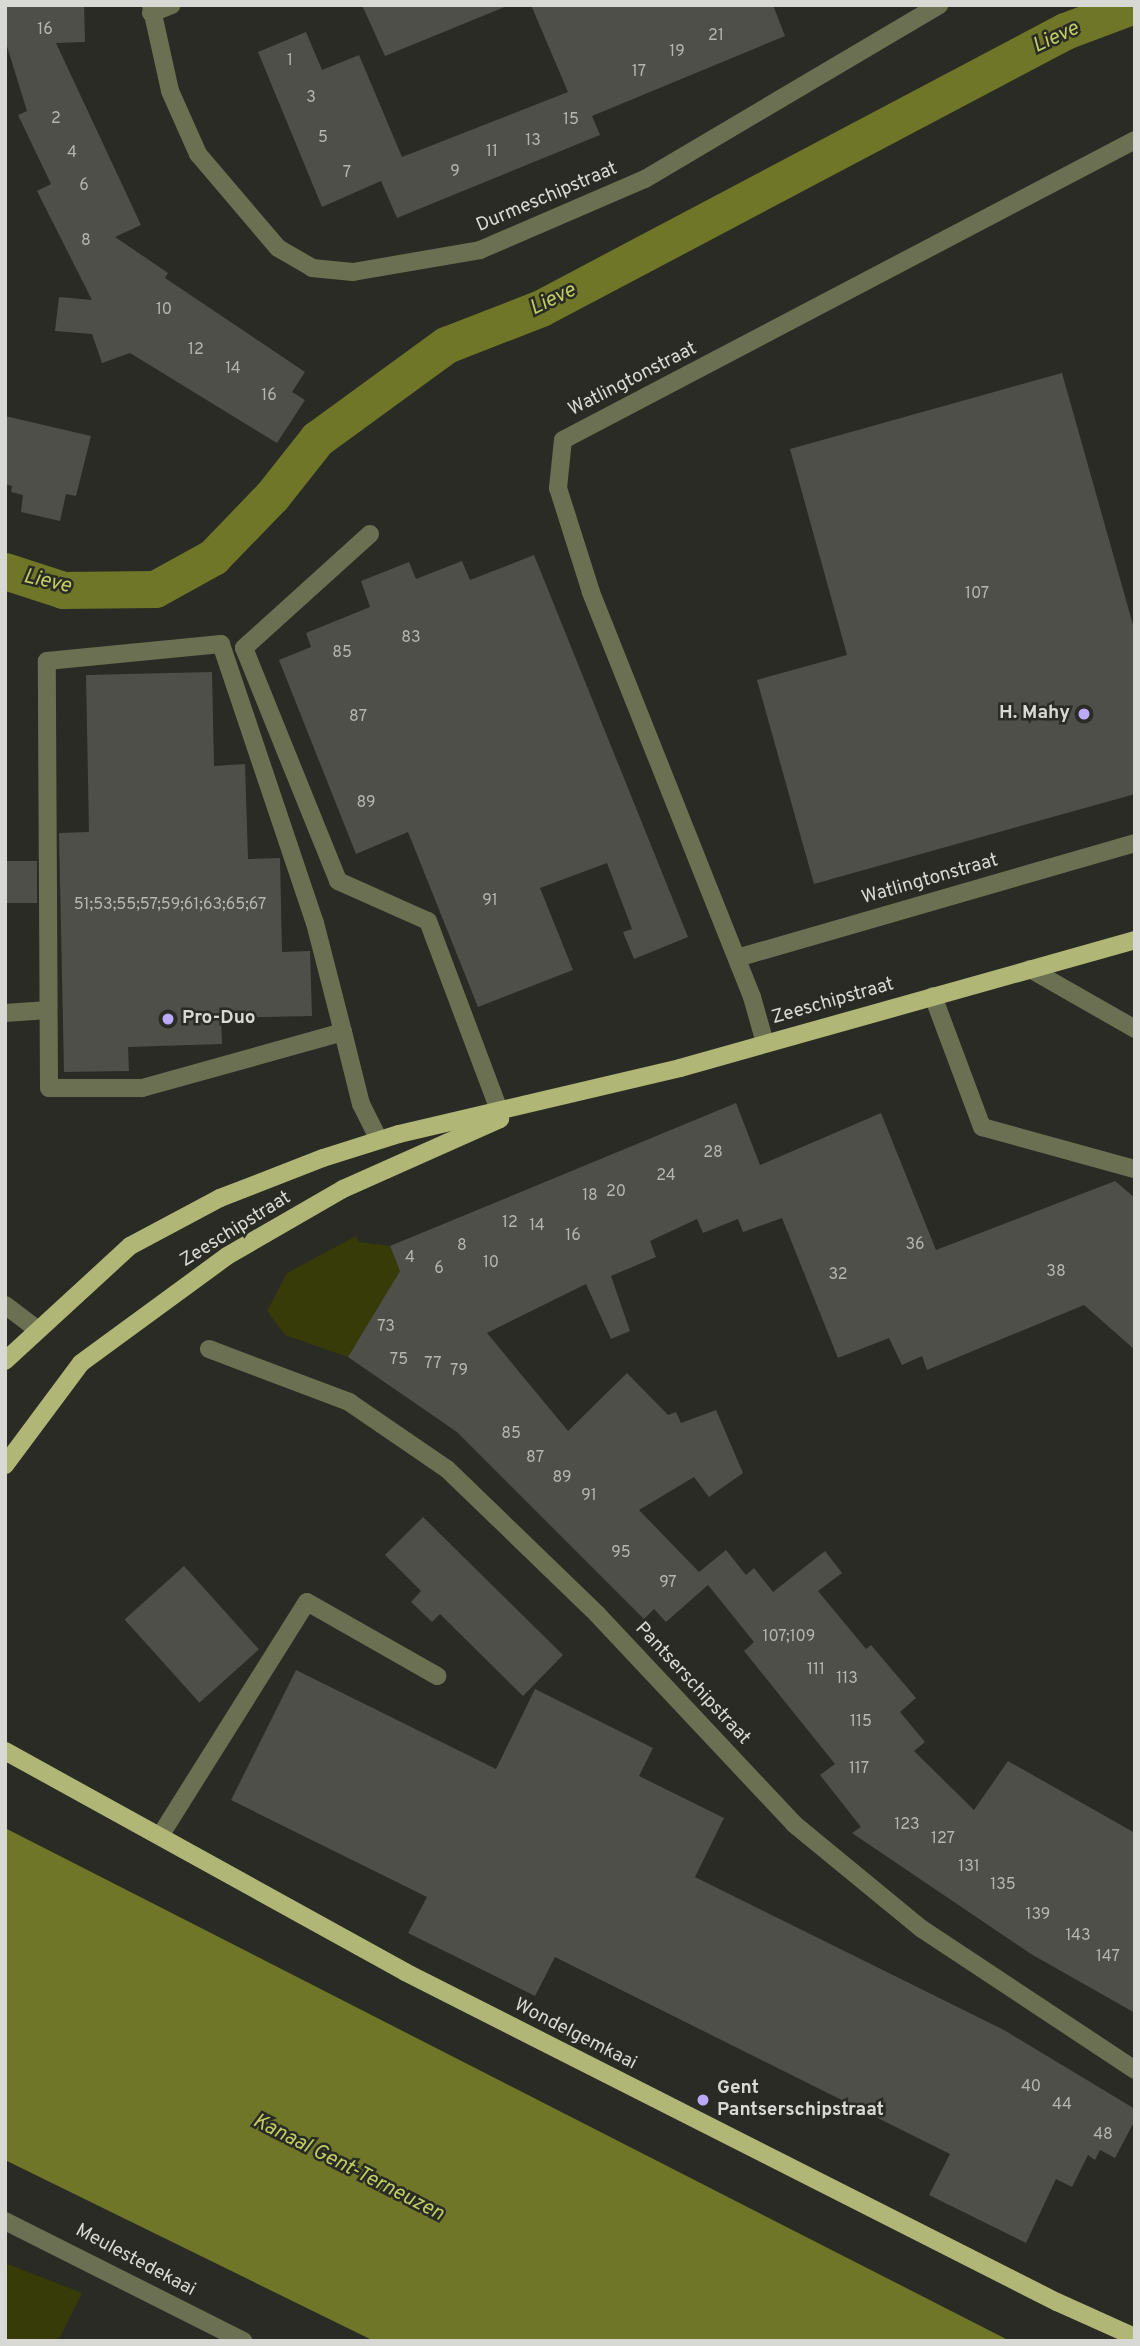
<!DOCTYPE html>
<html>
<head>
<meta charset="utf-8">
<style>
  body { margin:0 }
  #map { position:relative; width:1140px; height:2346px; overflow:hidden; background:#2a2b24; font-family:Overpass,sans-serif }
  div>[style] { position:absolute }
  .green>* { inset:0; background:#373b07 }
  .water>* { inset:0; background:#6f7628 }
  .canal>* { height:37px; margin:-18.5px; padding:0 18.5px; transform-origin:18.5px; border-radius:18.5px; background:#6f7628 }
  .building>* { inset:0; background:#4e4f48; transform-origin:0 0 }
  .minor>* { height:18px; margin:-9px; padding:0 9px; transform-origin:9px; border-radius:9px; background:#6c7052 }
  .major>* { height:18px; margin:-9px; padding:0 9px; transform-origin:9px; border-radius:9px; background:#afb676 }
  .dots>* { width:19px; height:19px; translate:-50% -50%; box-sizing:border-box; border:4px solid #2a2b24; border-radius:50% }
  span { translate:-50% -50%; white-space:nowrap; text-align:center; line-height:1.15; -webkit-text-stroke:5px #2a2b24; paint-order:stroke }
  .number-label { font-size:16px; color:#b6b6b1 }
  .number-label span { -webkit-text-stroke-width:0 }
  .street-label { font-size:19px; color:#d8d9d4 }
  .poi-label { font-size:19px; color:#d8d9d4; font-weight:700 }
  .right { translate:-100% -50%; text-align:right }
  .left { translate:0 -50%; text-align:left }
  .water-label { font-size:21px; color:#c2cc63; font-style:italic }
  .frame { position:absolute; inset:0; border:7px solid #d8d9d4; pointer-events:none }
</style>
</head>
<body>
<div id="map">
  <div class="green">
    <i style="clip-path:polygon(356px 1236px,359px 1242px,390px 1246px,400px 1271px,348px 1357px,285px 1335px,267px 1311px,287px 1273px)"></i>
    <i style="clip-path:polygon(5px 2263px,82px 2293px,58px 2341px,5px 2341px)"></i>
  </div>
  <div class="water">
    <i style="clip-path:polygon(5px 1828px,1010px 2341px,374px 2341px,5px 2160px)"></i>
  </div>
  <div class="canal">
    <i style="left:5px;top:571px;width:61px;rotate:18.1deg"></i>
    <i style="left:63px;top:590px;width:92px;rotate:-0.6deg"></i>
    <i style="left:155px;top:589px;width:66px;rotate:-28.9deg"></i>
    <i style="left:213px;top:557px;width:85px;rotate:-46deg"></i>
    <i style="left:272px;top:496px;width:73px;rotate:-51.7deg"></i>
    <i style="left:317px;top:439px;width:160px;rotate:-36.1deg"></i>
    <i style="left:446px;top:345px;width:102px;rotate:-21.3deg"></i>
    <i style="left:541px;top:308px;width:593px;rotate:-27.86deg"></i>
    <i style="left:1065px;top:31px;width:74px;rotate:-20.6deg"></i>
  </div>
  <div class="building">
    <i style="clip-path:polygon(5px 5px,84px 5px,85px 42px,56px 43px,141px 225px,115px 237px,168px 273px,165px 278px,305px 372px,292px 392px,305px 400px,277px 443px,130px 353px,102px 363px,92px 334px,55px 331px,59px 297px,92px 300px,37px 191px,51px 184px,18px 115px,27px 111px,5px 40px)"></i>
    <i style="clip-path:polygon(362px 5px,506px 5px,507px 6px,385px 56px)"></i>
    <i style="clip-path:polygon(531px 5px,773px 5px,785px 36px,592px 116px,600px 135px,397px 218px,381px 181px,322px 207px,258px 52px,306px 32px,322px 70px,359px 55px,402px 157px,568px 92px)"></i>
    <i style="clip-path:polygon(1062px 373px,1135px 632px,1135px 794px,814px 884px,757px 680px,847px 655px,790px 449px)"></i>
    <i style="clip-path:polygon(5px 416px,91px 436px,76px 496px,66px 494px,60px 521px,21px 512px,23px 495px,11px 492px,12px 486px,5px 484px)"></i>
    <i style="clip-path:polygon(534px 555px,688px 937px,634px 959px,623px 932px,632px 929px,607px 863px,540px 888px,573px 970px,478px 1007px,408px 832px,356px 854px,279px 660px,311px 647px,306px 633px,370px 607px,361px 581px,409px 562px,416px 579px,462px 561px,470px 580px)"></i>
    <i style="clip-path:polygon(212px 672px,214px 766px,245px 764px,248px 859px,280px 858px,282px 952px,310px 951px,312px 1016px,221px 1018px,222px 1044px,128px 1047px,129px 1071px,64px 1072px,59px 833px,89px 832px,86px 675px)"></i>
    <i style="left:5px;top:861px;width:32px;height:42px"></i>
    <i style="clip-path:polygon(736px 1103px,760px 1165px,881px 1113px,936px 1250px,1115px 1181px,1135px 1198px,1135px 1350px,1084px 1305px,927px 1370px,922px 1356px,902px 1365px,889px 1338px,838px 1358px,782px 1218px,743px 1232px,738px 1219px,703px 1233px,697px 1219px,650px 1241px,656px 1257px,611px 1276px,630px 1331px,611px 1339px,586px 1284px,487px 1333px,568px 1431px,627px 1373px,668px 1415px,676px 1412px,681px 1423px,716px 1410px,743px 1473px,709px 1497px,694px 1477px,639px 1510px,699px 1572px,726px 1550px,746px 1575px,754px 1568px,773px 1592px,825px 1551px,842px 1573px,818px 1591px,866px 1649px,871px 1645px,916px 1698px,900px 1712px,925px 1742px,914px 1751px,974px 1810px,1008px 1761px,1135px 1833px,1135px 2013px,1031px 1954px,852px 1833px,861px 1827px,820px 1775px,835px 1764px,744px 1651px,754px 1642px,708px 1585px,666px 1622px,654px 1609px,644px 1619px,457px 1432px,348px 1357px,400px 1271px,390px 1246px)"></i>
    <i style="clip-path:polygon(423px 1517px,563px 1655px,523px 1696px,440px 1614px,432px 1622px,411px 1602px,421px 1591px,385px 1555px)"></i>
    <i style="left:184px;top:1566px;width:112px;height:80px;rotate:48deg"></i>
    <i style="clip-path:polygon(296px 1670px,496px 1769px,535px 1689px,653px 1748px,639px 1776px,724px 1818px,695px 1877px,1004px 2030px,1135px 2109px,1135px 2120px,1115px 2158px,1100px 2150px,1095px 2160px,1088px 2155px,1072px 2187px,1056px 2179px,1026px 2243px,929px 2195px,950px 2154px,555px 1957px,535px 1996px,408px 1933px,427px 1897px,231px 1800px)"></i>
  </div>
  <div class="minor">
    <i style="left:151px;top:5px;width:88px;rotate:77.5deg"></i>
    <i style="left:170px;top:91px;width:69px;rotate:66deg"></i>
    <i style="left:198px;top:154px;width:123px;rotate:49.6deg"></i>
    <i style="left:278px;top:248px;width:39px;rotate:30deg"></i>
    <i style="left:312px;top:268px;width:41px;rotate:5.6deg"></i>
    <i style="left:353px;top:272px;width:129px;rotate:-9.8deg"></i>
    <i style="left:480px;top:250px;width:180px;rotate:-23.3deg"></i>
    <i style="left:645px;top:179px;width:342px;rotate:-30.6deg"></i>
    <i style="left:151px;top:13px;width:22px;rotate:-21deg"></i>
    <i style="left:370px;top:534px;width:170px;rotate:137.9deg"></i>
    <i style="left:244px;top:648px;width:251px;rotate:68deg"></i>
    <i style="left:338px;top:881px;width:98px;rotate:24deg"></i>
    <i style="left:428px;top:921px;width:202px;rotate:69.4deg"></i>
    <i style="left:737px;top:958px;width:414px;rotate:-16.1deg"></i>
    <i style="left:1030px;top:969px;width:121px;rotate:29.7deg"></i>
    <i style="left:933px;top:996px;width:140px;rotate:69.5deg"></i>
    <i style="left:982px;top:1127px;width:159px;rotate:15.4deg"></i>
    <i style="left:5px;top:1013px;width:43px;rotate:-4deg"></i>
    <i style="left:343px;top:1032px;width:209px;rotate:164.4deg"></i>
    <i style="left:142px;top:1088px;width:93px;rotate:180deg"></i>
    <i style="left:49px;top:1088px;width:427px;rotate:-90.3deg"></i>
    <i style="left:47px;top:661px;width:175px;rotate:-5.6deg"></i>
    <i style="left:221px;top:644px;width:294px;rotate:71.4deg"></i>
    <i style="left:315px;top:923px;width:113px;rotate:75.6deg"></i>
    <i style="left:343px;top:1032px;width:74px;rotate:76deg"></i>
    <i style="left:361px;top:1104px;width:40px;rotate:63.4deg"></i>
    <i style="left:765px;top:1043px;width:48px;rotate:-105.8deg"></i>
    <i style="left:752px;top:997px;width:436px;rotate:-111.7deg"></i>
    <i style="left:591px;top:592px;width:109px;rotate:-107.6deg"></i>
    <i style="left:558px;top:488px;width:48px;rotate:-84.1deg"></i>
    <i style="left:563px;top:440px;width:646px;rotate:-27.68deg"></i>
    <i style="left:5px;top:1305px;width:39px;rotate:37deg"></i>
    <i style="left:209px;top:1349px;width:150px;rotate:20.7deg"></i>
    <i style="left:349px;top:1402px;width:119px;rotate:34.4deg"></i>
    <i style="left:447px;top:1469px;width:209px;rotate:44deg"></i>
    <i style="left:597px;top:1614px;width:288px;rotate:46.8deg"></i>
    <i style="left:794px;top:1824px;width:166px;rotate:39.4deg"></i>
    <i style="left:922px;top:1929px;width:255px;rotate:33.5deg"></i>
    <i style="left:160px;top:1836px;width:276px;rotate:-57.9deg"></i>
    <i style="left:307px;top:1602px;width:150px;rotate:29.6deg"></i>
    <i style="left:5px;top:2221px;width:267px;rotate:26.7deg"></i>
  </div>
  <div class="major">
    <i style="left:5px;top:1361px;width:170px;rotate:-42.6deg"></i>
    <i style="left:130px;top:1246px;width:102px;rotate:-28.1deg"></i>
    <i style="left:220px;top:1198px;width:110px;rotate:-21.2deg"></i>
    <i style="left:323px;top:1158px;width:80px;rotate:-17.5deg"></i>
    <i style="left:399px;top:1134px;width:289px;rotate:-13.2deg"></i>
    <i style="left:680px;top:1068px;width:473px;rotate:-15.7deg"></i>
    <i style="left:5px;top:1465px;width:127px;rotate:-53.3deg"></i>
    <i style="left:81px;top:1363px;width:181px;rotate:-36.2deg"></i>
    <i style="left:227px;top:1256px;width:134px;rotate:-30deg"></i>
    <i style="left:343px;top:1189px;width:172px;rotate:-24deg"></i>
    <i style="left:5px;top:1751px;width:457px;rotate:28.9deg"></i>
    <i style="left:405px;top:1972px;width:731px;rotate:26.85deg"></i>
    <i style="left:1057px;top:2302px;width:85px;rotate:24.2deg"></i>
  </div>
  <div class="dots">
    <i style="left:1084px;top:714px;background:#bbaaf6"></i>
    <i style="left:168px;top:1019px;background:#bbaaf6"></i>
    <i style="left:703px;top:2100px;background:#bbaaf6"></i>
  </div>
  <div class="number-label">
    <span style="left:45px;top:30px">16</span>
    <span style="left:716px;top:36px">21</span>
    <span style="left:677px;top:52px">19</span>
    <span style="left:290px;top:61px">1</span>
    <span style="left:639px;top:72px">17</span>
    <span style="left:311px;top:98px">3</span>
    <span style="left:56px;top:119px">2</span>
    <span style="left:571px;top:120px">15</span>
    <span style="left:323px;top:138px">5</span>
    <span style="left:533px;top:141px">13</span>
    <span style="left:492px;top:152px">11</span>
    <span style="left:72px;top:153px">4</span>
    <span style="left:455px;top:172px">9</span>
    <span style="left:347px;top:173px">7</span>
    <span style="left:84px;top:186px">6</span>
    <span style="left:86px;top:241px">8</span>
    <span style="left:164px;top:310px">10</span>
    <span style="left:196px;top:350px">12</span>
    <span style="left:233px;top:369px">14</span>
    <span style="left:269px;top:396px">16</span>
    <span style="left:977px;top:594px">107</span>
    <span style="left:411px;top:638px">83</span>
    <span style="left:342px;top:653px">85</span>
    <span style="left:358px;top:717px">87</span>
    <span style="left:366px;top:803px">89</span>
    <span style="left:490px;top:901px">91</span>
    <span style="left:170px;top:905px">51;53;55;57;59;61;63;65;67</span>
    <span style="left:713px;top:1153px">28</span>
    <span style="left:666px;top:1176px">24</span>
    <span style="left:616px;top:1192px">20</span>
    <span style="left:590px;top:1196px">18</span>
    <span style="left:510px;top:1223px">12</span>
    <span style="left:537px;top:1226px">14</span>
    <span style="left:573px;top:1236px">16</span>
    <span style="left:915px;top:1245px">36</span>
    <span style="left:462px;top:1246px">8</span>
    <span style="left:410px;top:1258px">4</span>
    <span style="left:491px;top:1263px">10</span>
    <span style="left:439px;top:1269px">6</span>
    <span style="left:1056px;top:1272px">38</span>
    <span style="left:838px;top:1275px">32</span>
    <span style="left:386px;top:1327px">73</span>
    <span style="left:399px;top:1360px">75</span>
    <span style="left:433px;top:1364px">77</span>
    <span style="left:459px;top:1371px">79</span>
    <span style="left:511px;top:1434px">85</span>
    <span style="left:535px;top:1458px">87</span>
    <span style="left:562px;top:1478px">89</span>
    <span style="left:589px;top:1496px">91</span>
    <span style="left:621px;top:1553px">95</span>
    <span style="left:668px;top:1583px">97</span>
    <span style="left:789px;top:1637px">107;109</span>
    <span style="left:816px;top:1670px">111</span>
    <span style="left:847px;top:1679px">113</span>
    <span style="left:861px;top:1722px">115</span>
    <span style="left:859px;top:1769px">117</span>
    <span style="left:907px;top:1825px">123</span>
    <span style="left:943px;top:1839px">127</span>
    <span style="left:969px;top:1867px">131</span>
    <span style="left:1003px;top:1885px">135</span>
    <span style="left:1038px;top:1915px">139</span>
    <span style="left:1078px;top:1936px">143</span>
    <span style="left:1108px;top:1957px">147</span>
    <span style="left:1031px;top:2087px">40</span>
    <span style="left:1062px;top:2105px">44</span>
    <span style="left:1103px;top:2135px">48</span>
  </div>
  <div class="street-label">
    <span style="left:547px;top:198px;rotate:-23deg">Durmeschipstraat</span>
    <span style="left:633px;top:380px;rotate:-27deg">Watlingtonstraat</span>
    <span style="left:930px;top:880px;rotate:-16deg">Watlingtonstraat</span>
    <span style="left:833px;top:1002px;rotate:-16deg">Zeeschipstraat</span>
    <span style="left:236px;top:1230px;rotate:-32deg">Zeeschipstraat</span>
    <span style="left:692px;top:1684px;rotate:47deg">Pantserschipstraat</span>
    <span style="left:575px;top:2035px;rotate:27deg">Wondelgemkaai</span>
    <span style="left:135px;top:2261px;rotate:28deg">Meulestedekaai</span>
  </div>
  <div class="poi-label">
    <span class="right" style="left:1070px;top:714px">H. Mahy</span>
    <span class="left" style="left:182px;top:1019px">Pro-Duo</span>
    <span class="left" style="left:717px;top:2100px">Gent<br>Pantserschipstraat</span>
  </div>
  <div class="water-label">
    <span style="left:1056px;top:38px;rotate:-25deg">Lieve</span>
    <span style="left:553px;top:300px;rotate:-26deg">Lieve</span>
    <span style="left:47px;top:582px;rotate:13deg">Lieve</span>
    <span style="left:348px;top:2168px;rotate:27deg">Kanaal Gent-Terneuzen</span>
  </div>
  <div class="frame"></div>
</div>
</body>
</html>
